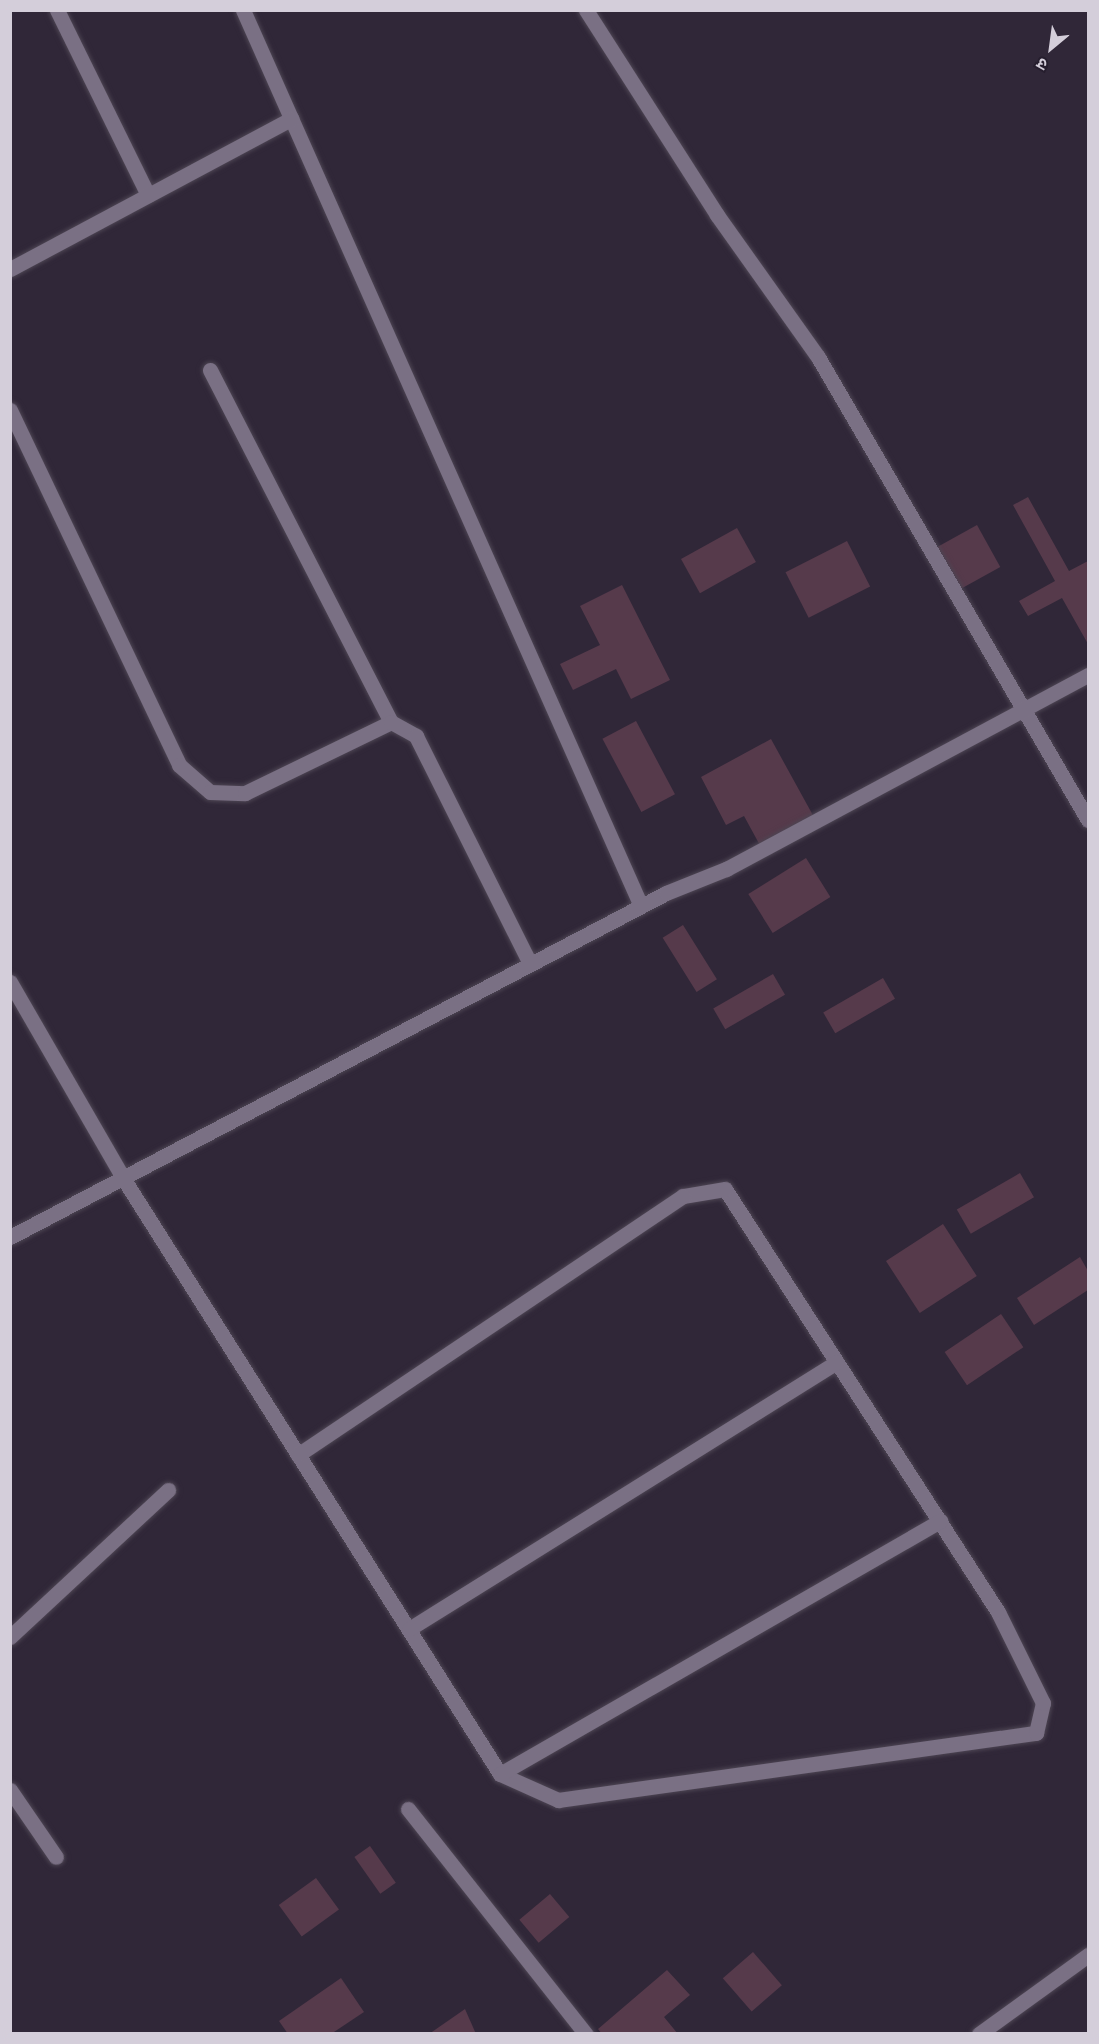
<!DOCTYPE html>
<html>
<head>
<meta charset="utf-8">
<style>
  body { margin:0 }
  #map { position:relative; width:1099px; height:2044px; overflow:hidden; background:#302738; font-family:Roboto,"Noto Sans Devanagari",sans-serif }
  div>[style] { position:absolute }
  .building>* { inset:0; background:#563a4b; transform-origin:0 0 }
  .roads { filter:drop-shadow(0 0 2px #4d4553) drop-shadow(0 0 2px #4d4553) }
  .minor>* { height:15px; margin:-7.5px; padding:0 7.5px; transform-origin:7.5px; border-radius:7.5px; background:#7a7084 }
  span { translate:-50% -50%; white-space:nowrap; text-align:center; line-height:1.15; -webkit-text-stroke:5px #261e2e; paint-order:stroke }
  .frame { position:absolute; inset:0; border:12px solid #d4ceda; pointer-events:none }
  .north { position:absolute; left:1021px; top:18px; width:60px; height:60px; -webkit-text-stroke:4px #261e2e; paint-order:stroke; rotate:209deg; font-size:16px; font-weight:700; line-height:24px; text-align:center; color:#d4ceda }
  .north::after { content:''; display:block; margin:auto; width:21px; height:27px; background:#d4ceda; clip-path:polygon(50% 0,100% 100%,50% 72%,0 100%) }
</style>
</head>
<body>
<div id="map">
  <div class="building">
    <i style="clip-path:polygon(1028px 497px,1069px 571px,1088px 561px,1088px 644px,1062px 598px,1028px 616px,1019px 601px,1055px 581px,1013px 505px)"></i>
    <i style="left:977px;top:525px;width:48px;height:48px;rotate:61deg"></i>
    <i style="left:737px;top:528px;width:39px;height:64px;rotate:61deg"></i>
    <i style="left:847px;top:541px;width:51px;height:69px;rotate:63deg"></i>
    <i style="clip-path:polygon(622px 585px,670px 680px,631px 699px,616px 669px,573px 690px,560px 664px,600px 645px,580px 606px)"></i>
    <i style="left:636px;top:721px;width:83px;height:38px;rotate:62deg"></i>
    <i style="clip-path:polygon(771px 739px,815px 819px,762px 849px,744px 816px,726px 825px,701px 777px)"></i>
    <i style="left:806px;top:858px;width:46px;height:68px;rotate:58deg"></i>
    <i style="left:683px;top:925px;width:64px;height:24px;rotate:58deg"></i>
    <i style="left:773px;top:974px;width:24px;height:69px;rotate:60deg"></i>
    <i style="left:883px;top:978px;width:24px;height:69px;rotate:60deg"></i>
    <i style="left:1020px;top:1173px;width:28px;height:73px;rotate:60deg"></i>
    <i style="left:943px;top:1224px;width:62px;height:68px;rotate:57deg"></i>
    <i style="clip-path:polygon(1080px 1257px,1088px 1271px,1088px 1290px,1034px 1325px,1017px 1298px)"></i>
    <i style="left:1001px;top:1314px;width:40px;height:68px;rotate:56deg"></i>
    <i style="left:370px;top:1846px;width:45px;height:19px;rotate:55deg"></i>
    <i style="left:316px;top:1878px;width:39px;height:46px;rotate:54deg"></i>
    <i style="left:550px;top:1894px;width:30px;height:40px;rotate:50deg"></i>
    <i style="left:753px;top:1952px;width:44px;height:40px;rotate:49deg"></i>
    <i style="clip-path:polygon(667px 1970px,690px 1995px,664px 2017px,678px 2034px,602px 2034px,598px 2029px)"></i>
    <i style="clip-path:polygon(341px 1978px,364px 2012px,331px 2034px,288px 2034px,279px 2021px)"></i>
    <i style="clip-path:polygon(465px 2009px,476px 2034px,429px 2034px)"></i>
  </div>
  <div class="roads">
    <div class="minor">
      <i style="left:57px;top:10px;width:206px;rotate:63.8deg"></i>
      <i style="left:243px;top:10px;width:980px;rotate:66.05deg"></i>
      <i style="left:586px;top:10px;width:243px;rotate:57.4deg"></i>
      <i style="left:717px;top:215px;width:174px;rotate:54.6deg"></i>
      <i style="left:818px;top:357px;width:536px;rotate:59.75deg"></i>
      <i style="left:10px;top:269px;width:319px;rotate:-28.1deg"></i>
      <i style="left:210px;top:370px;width:396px;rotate:62.8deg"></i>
      <i style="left:10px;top:410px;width:393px;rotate:64.5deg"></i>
      <i style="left:179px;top:765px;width:41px;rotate:41.1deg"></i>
      <i style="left:210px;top:792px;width:35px;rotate:2deg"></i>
      <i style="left:245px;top:793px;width:162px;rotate:-25.9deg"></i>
      <i style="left:391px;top:722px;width:29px;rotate:29deg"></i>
      <i style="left:416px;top:736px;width:255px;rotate:63.4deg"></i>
      <i style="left:10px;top:982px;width:226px;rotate:60deg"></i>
      <i style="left:123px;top:1178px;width:705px;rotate:57.68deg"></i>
      <i style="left:500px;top:1774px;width:64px;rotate:24.1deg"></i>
      <i style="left:558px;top:1800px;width:483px;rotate:-8deg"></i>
      <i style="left:1036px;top:1733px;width:31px;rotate:-77deg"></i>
      <i style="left:1043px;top:1703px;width:102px;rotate:-116.3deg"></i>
      <i style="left:998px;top:1612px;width:503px;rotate:-122.84deg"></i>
      <i style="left:725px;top:1189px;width:43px;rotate:170.5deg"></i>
      <i style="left:683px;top:1196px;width:464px;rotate:146.1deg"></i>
      <i style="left:10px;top:1237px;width:741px;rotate:-27.67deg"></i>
      <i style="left:666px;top:893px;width:65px;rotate:-21.8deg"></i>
      <i style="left:726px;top:869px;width:411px;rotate:-28.2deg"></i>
      <i style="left:409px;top:1629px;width:504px;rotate:-31.96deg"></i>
      <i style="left:10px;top:1637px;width:216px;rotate:-42.9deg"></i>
      <i style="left:500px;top:1774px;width:508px;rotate:-29.9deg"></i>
      <i style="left:10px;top:1790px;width:81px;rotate:55.5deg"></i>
      <i style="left:408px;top:1809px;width:287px;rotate:51.7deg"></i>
      <i style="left:979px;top:2034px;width:135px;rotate:-35.9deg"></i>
    </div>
  </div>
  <div class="frame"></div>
  <div class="north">उ</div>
</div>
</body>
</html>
